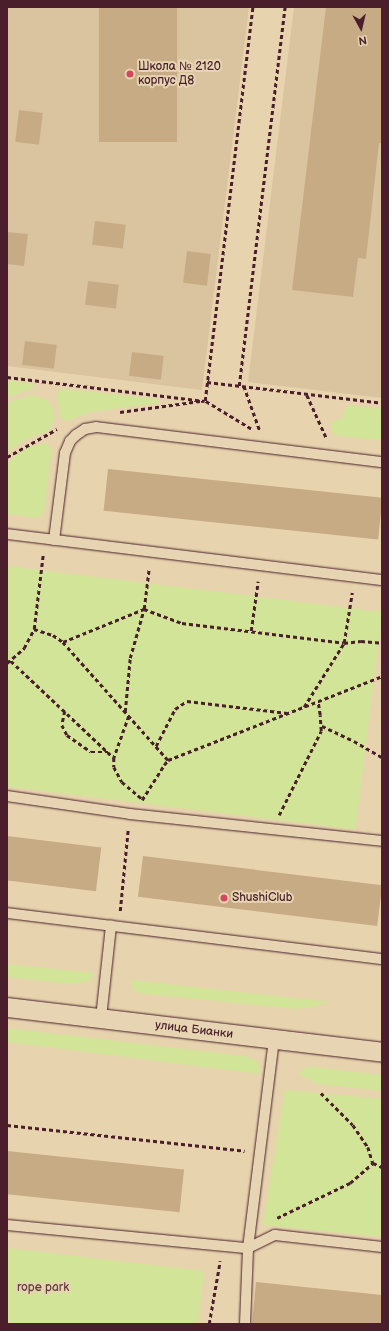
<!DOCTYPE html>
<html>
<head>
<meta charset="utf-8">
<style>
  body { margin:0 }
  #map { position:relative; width:389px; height:1331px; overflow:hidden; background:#e7d3ae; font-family:"Balsamiq Sans",sans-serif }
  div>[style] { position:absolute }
  .built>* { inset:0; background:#dac4a0 }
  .green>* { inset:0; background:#d2e498; transform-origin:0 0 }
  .building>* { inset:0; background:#c7ab85; transform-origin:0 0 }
  .path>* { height:2.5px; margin-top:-1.25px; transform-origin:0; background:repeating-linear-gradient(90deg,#4a1f2b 0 4px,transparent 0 7px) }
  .roads { filter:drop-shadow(0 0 1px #4a1f2b) drop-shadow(0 0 1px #4a1f2b) }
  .lane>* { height:10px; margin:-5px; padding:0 5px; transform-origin:5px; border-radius:5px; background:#e7d4b2 }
  .street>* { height:19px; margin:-9.5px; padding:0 9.5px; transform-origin:9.5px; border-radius:9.5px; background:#e7d4b2 }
  .dots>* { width:11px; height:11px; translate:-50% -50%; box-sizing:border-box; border:2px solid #e7d4b2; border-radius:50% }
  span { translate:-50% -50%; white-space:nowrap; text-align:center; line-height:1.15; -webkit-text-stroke:4px #e7d4b2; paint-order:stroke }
  .poi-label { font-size:12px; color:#4a1f2b }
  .left { translate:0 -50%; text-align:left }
  .street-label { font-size:12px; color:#4a1f2b }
  .park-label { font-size:12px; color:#5e3d3b }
  .frame { position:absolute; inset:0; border:8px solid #4a1f2b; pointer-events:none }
  .north { position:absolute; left:341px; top:8px; width:40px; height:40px; -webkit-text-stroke:3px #e7d4b2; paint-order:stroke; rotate:172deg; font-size:11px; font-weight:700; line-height:16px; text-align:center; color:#4a1f2b }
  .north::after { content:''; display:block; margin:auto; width:14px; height:18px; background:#4a1f2b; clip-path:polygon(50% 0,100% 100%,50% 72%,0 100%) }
</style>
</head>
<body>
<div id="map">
  <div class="built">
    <i style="clip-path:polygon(7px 7px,249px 7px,202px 390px,7px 366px)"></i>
    <i style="clip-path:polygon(294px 7px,382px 7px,382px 398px,248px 382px)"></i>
  </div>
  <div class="green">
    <i style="clip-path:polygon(7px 380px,33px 383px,34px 388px,7px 398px)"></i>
    <i style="clip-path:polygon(64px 389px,158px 399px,159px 403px,91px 412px,67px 421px,60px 417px,57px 397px,59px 391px)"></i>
    <i style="clip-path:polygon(31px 395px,46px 399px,52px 406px,55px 418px,52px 425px,48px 431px,25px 440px,7px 452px,7px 403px)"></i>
    <i style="clip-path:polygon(351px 405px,382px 409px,382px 440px,338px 436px,332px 432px,331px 425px,332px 422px,343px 418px,345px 408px)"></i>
    <i style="clip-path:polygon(45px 443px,49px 445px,52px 450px,44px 513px,38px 518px,7px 514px,7px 462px,28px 447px)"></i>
    <i style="left:7px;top:566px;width:378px;height:219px;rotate:7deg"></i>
    <i style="clip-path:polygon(7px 964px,94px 973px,91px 980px,86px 982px,72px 984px,7px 977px)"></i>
    <i style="clip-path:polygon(131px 980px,331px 1002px,309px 1008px,296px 1009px,137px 993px,131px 984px)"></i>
    <i style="clip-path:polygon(7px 1028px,244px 1056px,258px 1061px,261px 1072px,260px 1074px,7px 1042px)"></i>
    <i style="clip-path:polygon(313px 1067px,382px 1075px,382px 1091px,318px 1084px,298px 1074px,304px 1068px)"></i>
    <i style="clip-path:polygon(285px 1090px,382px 1099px,382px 1237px,263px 1225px)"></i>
    <i style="clip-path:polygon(7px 1248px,204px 1271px,198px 1324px,7px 1324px)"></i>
  </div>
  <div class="building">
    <i style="left:99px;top:7px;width:78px;height:135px"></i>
    <i style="clip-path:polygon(326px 7px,382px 7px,382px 143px,379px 143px,366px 259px,358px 258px,353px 297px,292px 290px)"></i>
    <i style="left:19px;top:110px;width:24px;height:32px;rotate:7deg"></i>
    <i style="left:95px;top:221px;width:31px;height:24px;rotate:7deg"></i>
    <i style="clip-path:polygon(7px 232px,28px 234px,24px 266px,7px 264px)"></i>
    <i style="left:187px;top:251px;width:24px;height:32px;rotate:7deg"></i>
    <i style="left:88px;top:281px;width:31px;height:24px;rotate:7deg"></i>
    <i style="left:25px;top:341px;width:32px;height:24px;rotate:7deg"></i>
    <i style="left:132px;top:352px;width:32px;height:24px;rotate:7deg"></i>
    <i style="left:108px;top:469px;width:276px;height:42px;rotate:6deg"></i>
    <i style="left:7px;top:836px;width:95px;height:44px;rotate:7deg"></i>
    <i style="left:143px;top:856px;width:241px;height:41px;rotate:7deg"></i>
    <i style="left:7px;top:1151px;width:178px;height:43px;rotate:6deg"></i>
    <i style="clip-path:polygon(256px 1282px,382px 1295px,382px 1324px,252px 1324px)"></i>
  </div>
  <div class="path">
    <i style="left:7px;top:377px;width:199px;rotate:6.9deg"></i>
    <i style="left:207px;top:382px;width:176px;rotate:6.8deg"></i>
    <i style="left:239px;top:386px;width:382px;rotate:-83.1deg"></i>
    <i style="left:244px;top:386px;width:48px;rotate:70.4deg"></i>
    <i style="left:307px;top:395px;width:48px;rotate:65.6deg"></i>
    <i style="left:120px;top:412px;width:81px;rotate:-7.8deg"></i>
    <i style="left:251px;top:429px;width:54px;rotate:-148.7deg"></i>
    <i style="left:205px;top:401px;width:397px;rotate:-83.1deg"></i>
    <i style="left:7px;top:457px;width:57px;rotate:-29.2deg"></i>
    <i style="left:34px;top:629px;width:20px;rotate:18deg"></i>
    <i style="left:53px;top:635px;width:12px;rotate:35deg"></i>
    <i style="left:63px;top:642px;width:87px;rotate:-22.2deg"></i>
    <i style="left:144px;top:609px;width:40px;rotate:20.2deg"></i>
    <i style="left:182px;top:623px;width:163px;rotate:7deg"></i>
    <i style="left:344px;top:643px;width:17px;rotate:-7deg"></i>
    <i style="left:361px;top:641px;width:21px;rotate:5deg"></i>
    <i style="left:251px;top:631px;width:50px;rotate:-82deg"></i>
    <i style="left:63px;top:642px;width:158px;rotate:48.3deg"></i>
    <i style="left:11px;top:661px;width:141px;rotate:43.3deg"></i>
    <i style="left:7px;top:663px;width:23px;rotate:-41deg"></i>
    <i style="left:24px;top:648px;width:21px;rotate:-62deg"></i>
    <i style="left:34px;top:629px;width:75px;rotate:-83.1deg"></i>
    <i style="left:304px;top:707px;width:75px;rotate:-58deg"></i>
    <i style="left:344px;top:643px;width:51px;rotate:-80.9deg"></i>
    <i style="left:65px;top:711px;width:14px;rotate:102deg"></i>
    <i style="left:62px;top:725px;width:11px;rotate:63deg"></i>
    <i style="left:67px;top:735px;width:29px;rotate:35deg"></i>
    <i style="left:91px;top:752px;width:17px"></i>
    <i style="left:125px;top:712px;width:54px;rotate:-84.7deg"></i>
    <i style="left:130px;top:658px;width:51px;rotate:-74.1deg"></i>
    <i style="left:144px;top:609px;width:41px;rotate:-83deg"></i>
    <i style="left:129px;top:716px;width:45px;rotate:109.7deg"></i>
    <i style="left:114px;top:758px;width:9px;rotate:90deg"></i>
    <i style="left:114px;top:767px;width:17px;rotate:62deg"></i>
    <i style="left:122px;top:782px;width:26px;rotate:40deg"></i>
    <i style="left:322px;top:726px;width:35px;rotate:25deg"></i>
    <i style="left:354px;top:741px;width:32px;rotate:30deg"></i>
    <i style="left:156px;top:746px;width:42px;rotate:-62.8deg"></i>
    <i style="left:175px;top:709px;width:14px;rotate:-34deg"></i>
    <i style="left:187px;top:701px;width:101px;rotate:6.8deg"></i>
    <i style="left:142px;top:800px;width:41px;rotate:-57.8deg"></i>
    <i style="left:164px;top:765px;width:6px;rotate:-51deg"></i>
    <i style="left:168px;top:760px;width:230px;rotate:-21.4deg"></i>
    <i style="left:279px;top:815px;width:94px;rotate:-63.4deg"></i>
    <i style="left:321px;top:731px;width:16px;rotate:-94deg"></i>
    <i style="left:320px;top:715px;width:13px;rotate:-99deg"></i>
    <i style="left:120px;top:911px;width:81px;rotate:-84.4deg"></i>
    <i style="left:321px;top:1093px;width:45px;rotate:45deg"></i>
    <i style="left:353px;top:1125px;width:27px;rotate:56deg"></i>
    <i style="left:368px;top:1147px;width:17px;rotate:73deg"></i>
    <i style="left:7px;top:1125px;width:239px;rotate:6.2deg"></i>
    <i style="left:277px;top:1218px;width:81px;rotate:-25.6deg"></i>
    <i style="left:350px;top:1183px;width:30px;rotate:-41deg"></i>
    <i style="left:373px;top:1163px;width:10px;rotate:24deg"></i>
    <i style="left:209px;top:1324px;width:64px;rotate:-80.1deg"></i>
  </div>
  <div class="roads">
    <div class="lane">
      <i style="left:7px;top:534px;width:378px;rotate:7deg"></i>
      <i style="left:54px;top:540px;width:88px;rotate:-82.8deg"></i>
      <i style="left:65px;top:453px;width:13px;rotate:-67deg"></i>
      <i style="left:70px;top:441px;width:8px;rotate:-45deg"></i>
      <i style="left:76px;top:435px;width:11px;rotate:-34deg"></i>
      <i style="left:85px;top:429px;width:11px;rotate:-10deg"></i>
      <i style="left:96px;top:427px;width:288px;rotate:7deg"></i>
      <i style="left:7px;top:796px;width:124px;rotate:8.3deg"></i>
      <i style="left:130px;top:814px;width:253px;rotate:6.1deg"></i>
      <i style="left:7px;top:913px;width:378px;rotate:7deg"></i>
      <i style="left:101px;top:1018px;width:93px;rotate:-83.8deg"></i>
      <i style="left:7px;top:1225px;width:242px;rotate:5.5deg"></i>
      <i style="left:248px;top:1248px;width:30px;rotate:-26deg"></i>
      <i style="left:275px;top:1235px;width:108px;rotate:6.4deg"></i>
      <i style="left:245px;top:1324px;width:76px;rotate:-87.7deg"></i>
      <i style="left:248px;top:1248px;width:211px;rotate:-82.9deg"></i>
    </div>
    <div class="street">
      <i style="left:7px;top:1007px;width:378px;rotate:6.8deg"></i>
    </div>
  </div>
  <div class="dots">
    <i style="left:130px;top:74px;background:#d1495b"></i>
    <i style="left:224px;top:898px;background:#d1495b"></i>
  </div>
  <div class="poi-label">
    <span class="left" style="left:138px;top:74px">Школа № 2120<br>корпус Д8</span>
    <span class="left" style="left:232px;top:898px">ShushiClub</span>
  </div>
  <div class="street-label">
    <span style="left:194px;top:1030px;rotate:7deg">улица Бианки</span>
  </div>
  <div class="park-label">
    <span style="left:43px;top:1288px">rope park</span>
  </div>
  <div class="frame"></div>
  <div class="north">N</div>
</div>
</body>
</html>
